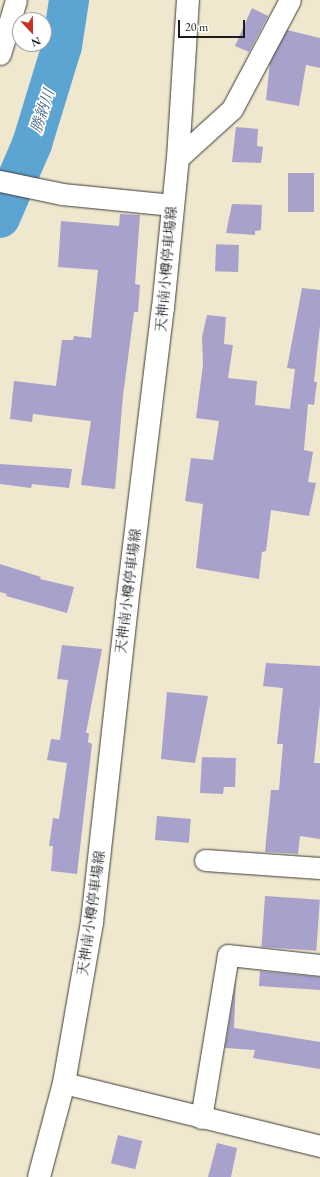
<!DOCTYPE html>
<html>
<head>
<meta charset="utf-8">
<style>
  body { margin:0 }
  #map { position:relative; width:320px; height:1177px; overflow:hidden; background:#efe8ce; font-family:"EB Garamond","Noto Serif JP",serif }
  div>[style] { position:absolute }
  .river>* { height:40px; margin:-20px; padding:0 20px; transform-origin:20px; border-radius:20px; background:#5ca5d3 }
  .building>* { inset:0; background:#a7a1cb; transform-origin:0 0 }
  .roads { filter:drop-shadow(0 0 1px #3c3b37) drop-shadow(0 0 1px #3c3b37) }
  .minor>* { height:21px; margin:-10.5px; padding:0 10.5px; transform-origin:10.5px; border-radius:10.5px; background:#fff }
  .secondary>* { height:22px; margin:-11px; padding:0 11px; transform-origin:11px; border-radius:11px; background:#fff }
  span { translate:-50% -50%; white-space:nowrap; text-align:center; line-height:1.15; -webkit-text-stroke:3.5px #fff; paint-order:stroke }
  .street-label { font-size:14px; color:#1c1c1c }
  .water-label { font-size:15px; color:#3c6078; font-style:italic }
  .north { position:absolute; left:12px; top:12px; width:40px; height:40px; box-sizing:border-box; background:#fff; border:1px solid #a4a4a4; border-radius:50%; rotate:158deg; font-size:11px; font-weight:700; line-height:16px; text-align:center; color:#1c1c1c }
  .north::after { content:''; display:block; margin:auto; width:14px; height:18px; background:#c8321e; clip-path:polygon(50% 0,100% 100%,50% 72%,0 100%) }
  .scale { position:absolute; left:178px; top:20px; width:67px; height:18px; box-sizing:border-box; border:2px solid #1c1c1c; border-top:0; padding-left:5px; font-size:12px; line-height:14px; white-space:nowrap; color:#1c1c1c; -webkit-text-stroke:3px #fff; paint-order:stroke }
</style>
</head>
<body>
<div id="map">
  <div class="river">
    <i style="left:0;top:218px;width:81px;rotate:-66.6deg"></i>
    <i style="left:32px;top:144px;width:102px;rotate:-73deg"></i>
    <i style="left:62px;top:46px;width:47px;rotate:-81.3deg"></i>
  </div>
  <div class="building">
    <i style="clip-path:polygon(252px 8px,268px 16px,249px 52px,235px 46px)"></i>
    <i style="clip-path:polygon(287px 30px,320px 38px,320px 68px,306px 65px,299px 106px,266px 100px,270px 62px)"></i>
    <i style="clip-path:polygon(236px 127px,258px 129px,257px 146px,263px 147px,261px 163px,232px 162px)"></i>
    <i style="left:288px;top:173px;width:26px;height:39px"></i>
    <i style="clip-path:polygon(232px 204px,262px 205px,261px 230px,255px 231px,255px 235px,226px 233px)"></i>
    <i style="clip-path:polygon(120px 214px,140px 215px,135px 284px,140px 285px,138px 312px,134px 312px,123px 396px,115px 489px,81px 485px,91px 421px,33px 414px,32px 422px,10px 419px,14px 381px,56px 386px,62px 340px,73px 340px,74px 336px,91px 338px,98px 270px,58px 267px,61px 221px,119px 226px)"></i>
    <i style="left:239px;top:245px;width:27px;height:23px;rotate:92deg"></i>
    <i style="clip-path:polygon(302px 288px,320px 290px,320px 325px,314px 382px,317px 382px,314px 405px,308px 404px,304px 450px,313px 452px,308px 482px,316px 483px,309px 516px,271px 510px,266px 551px,262px 552px,259px 579px,196px 568px,203px 504px,185px 501px,191px 458px,213px 460px,219px 421px,196px 418px,203px 365px,202px 337px,207px 315px,226px 317px,224px 344px,233px 345px,228px 378px,257px 381px,255px 405px,290px 409px,295px 369px,287px 368px)"></i>
    <i style="clip-path:polygon(0 464px,72px 469px,69px 488px,32px 484px,31px 488px,0 484px)"></i>
    <i style="clip-path:polygon(0 564px,41px 577px,40px 579px,74px 587px,67px 613px,6px 596px,7px 594px,0 592px)"></i>
    <i style="clip-path:polygon(62px 645px,102px 649px,86px 733px,89px 733px,88px 742px,92px 744px,77px 874px,51px 871px,53px 846px,49px 846px,53px 818px,59px 819px,67px 763px,47px 760px,51px 739px,60px 740px,68px 680px,57px 679px)"></i>
    <i style="clip-path:polygon(266px 663px,320px 666px,320px 705px,314px 763px,320px 763px,320px 839px,300px 836px,298px 854px,265px 852px,271px 790px,279px 790px,283px 744px,277px 744px,283px 688px,263px 686px)"></i>
    <i style="clip-path:polygon(167px 692px,208px 696px,195px 763px,161px 759px)"></i>
    <i style="clip-path:polygon(202px 757px,236px 758px,235px 787px,224px 787px,223px 794px,200px 793px)"></i>
    <i style="left:157px;top:816px;width:34px;height:24px;rotate:5deg"></i>
    <i style="left:265px;top:896px;width:55px;height:51px;rotate:4deg"></i>
    <i style="clip-path:polygon(260px 971px,320px 977px,320px 990px,259px 986px)"></i>
    <i style="clip-path:polygon(236px 980px,234px 1028px,320px 1042px,320px 1069px,253px 1058px,255px 1050px,225px 1048px)"></i>
    <i style="left:118px;top:1135px;width:25px;height:29px;rotate:14deg"></i>
    <i style="clip-path:polygon(217px 1143px,237px 1148px,231px 1177px,208px 1177px)"></i>
  </div>
  <div class="roads">
    <div class="minor">
      <i style="left:0;top:54px;width:56px;rotate:-73.5deg"></i>
      <i style="left:178px;top:158px;width:73px;rotate:-42.2deg"></i>
      <i style="left:232px;top:109px;width:123px;rotate:-62deg"></i>
      <i style="left:0;top:181px;width:63px;rotate:11.8deg"></i>
      <i style="left:62px;top:194px;width:111px;rotate:5.7deg"></i>
      <i style="left:205px;top:860px;width:115px;rotate:4deg"></i>
      <i style="left:64px;top:1083px;width:264px;rotate:13.8deg"></i>
      <i style="left:201px;top:1118px;width:165px;rotate:-80.6deg"></i>
      <i style="left:228px;top:955px;width:93px;rotate:6.2deg"></i>
    </div>
    <div class="secondary">
      <i style="left:39px;top:1177px;width:97px;rotate:-75.1deg"></i>
      <i style="left:64px;top:1083px;width:163px;rotate:-80.1deg"></i>
      <i style="left:92px;top:922px;width:320px;rotate:-83.7deg"></i>
      <i style="left:127px;top:604px;width:298px;rotate:-83.1deg"></i>
      <i style="left:163px;top:308px;width:151px;rotate:-84.3deg"></i>
      <i style="left:178px;top:158px;width:158px;rotate:-86.4deg"></i>
    </div>
  </div>
  <div class="street-label">
    <span style="left:166px;top:269px;rotate:-85deg">天神南小樽停車場線</span>
    <span style="left:128px;top:591px;rotate:-83deg">天神南小樽停車場線</span>
    <span style="left:91px;top:913px;rotate:-82deg">天神南小樽停車場線</span>
  </div>
  <div class="water-label">
    <span style="left:42px;top:111px;rotate:-72deg">勝納川</span>
  </div>
  <div class="north">N</div>
  <div class="scale">20 m</div>
</div>
</body>
</html>
